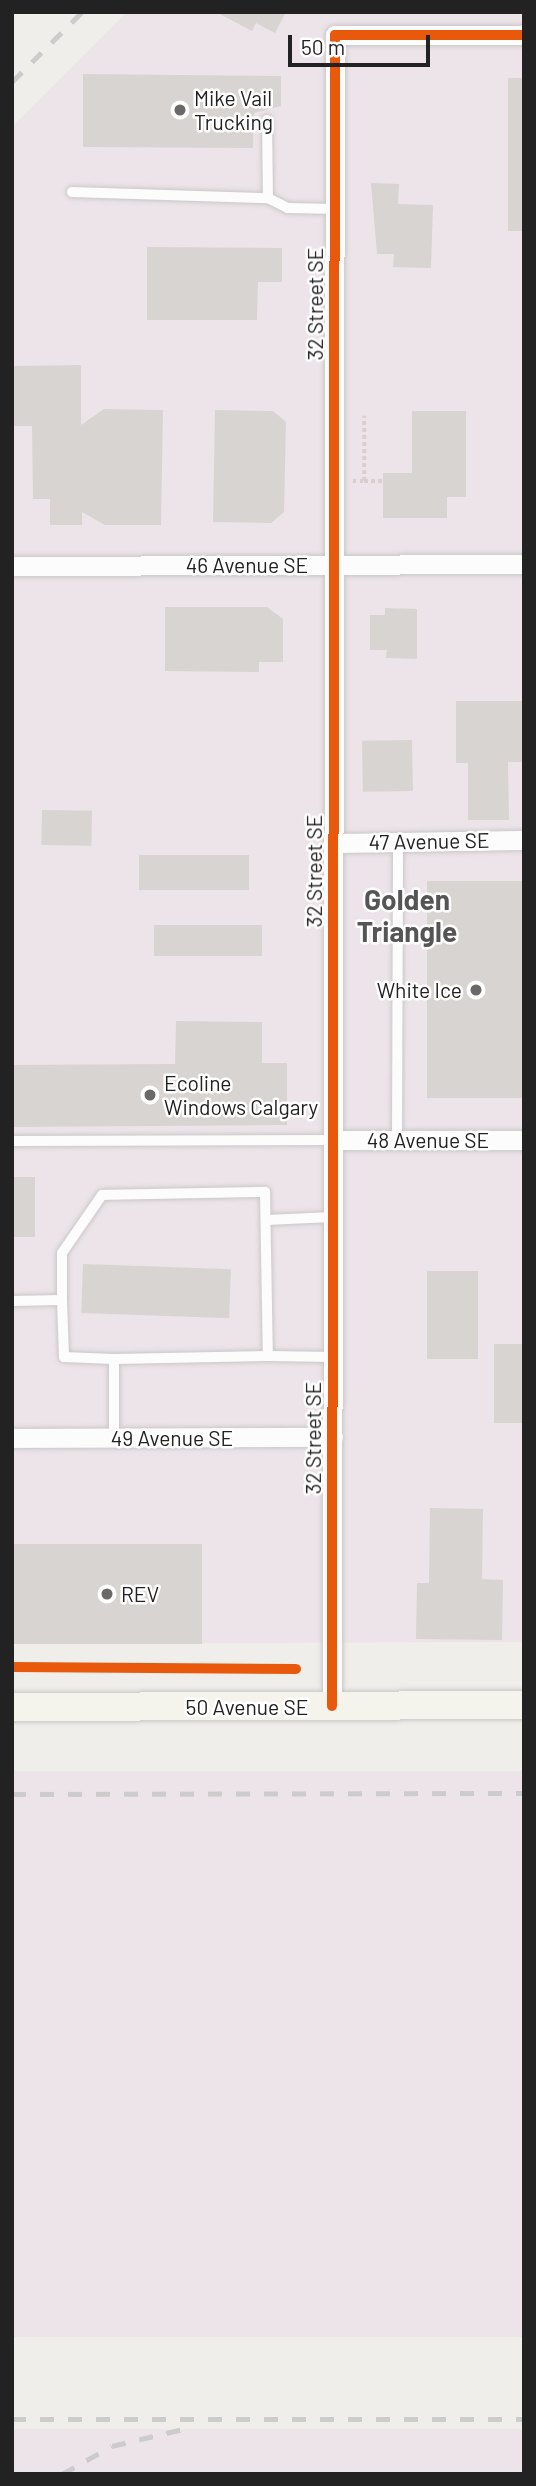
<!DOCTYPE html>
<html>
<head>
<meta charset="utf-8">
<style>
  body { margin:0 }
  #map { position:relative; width:536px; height:2486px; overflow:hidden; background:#f0eeeb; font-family:Barlow,sans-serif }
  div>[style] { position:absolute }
  .industrial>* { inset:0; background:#ede4e9; transform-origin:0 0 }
  .building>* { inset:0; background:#d7d4d2; transform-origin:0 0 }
  .path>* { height:3.5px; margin-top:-1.75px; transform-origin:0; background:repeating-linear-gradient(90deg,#dccecd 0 3.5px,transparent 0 7px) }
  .roads { filter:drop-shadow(0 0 2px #c9c8c7) drop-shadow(0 0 2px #c9c8c7) }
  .lane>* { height:10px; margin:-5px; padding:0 5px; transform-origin:5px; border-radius:5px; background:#fdfcfc }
  .street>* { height:19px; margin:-9.5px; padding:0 9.5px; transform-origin:9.5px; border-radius:9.5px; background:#fdfcfc }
  .secondary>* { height:28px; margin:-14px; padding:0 14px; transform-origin:14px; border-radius:14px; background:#f4f4ed }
  .rail>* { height:5px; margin-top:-2.5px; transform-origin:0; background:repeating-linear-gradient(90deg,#ccc 0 14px,transparent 0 28px) }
  .cycleway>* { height:10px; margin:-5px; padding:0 5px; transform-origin:5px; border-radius:5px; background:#e8590c }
  .dots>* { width:19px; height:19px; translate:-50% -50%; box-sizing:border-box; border:4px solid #fff; border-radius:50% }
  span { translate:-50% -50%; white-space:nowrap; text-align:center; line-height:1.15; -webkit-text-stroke:5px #fff; paint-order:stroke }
  .poi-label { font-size:21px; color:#222 }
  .left { translate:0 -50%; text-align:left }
  .right { translate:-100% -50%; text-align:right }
  .street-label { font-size:21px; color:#222 }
  .district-label { font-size:28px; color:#555; font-weight:700 }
  .frame { position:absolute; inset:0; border:14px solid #222; pointer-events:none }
  .scale { position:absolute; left:288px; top:35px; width:142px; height:32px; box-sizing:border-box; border:4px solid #222; border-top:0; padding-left:9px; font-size:21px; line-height:24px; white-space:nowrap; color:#222; -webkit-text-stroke:5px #fff; paint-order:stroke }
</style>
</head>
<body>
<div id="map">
  <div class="industrial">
    <i style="clip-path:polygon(127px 12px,524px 12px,524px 1642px,12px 1644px,12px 127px)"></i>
    <i style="left:524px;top:1771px;width:566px;height:512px;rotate:90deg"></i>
    <i style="left:12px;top:2429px;width:512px;height:45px"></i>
  </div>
  <div class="building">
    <i style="clip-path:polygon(216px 12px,286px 12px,275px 33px,256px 23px,252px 31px)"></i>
    <i style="clip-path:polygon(83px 74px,281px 76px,281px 106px,254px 113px,253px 148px,83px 147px)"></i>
    <i style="left:508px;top:78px;width:16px;height:153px"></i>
    <i style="clip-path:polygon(371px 183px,399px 184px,398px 204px,433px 205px,431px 268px,393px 267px,394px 254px,377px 254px)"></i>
    <i style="clip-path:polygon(147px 247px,282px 248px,282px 282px,258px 282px,257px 320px,147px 320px)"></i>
    <i style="clip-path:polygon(81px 365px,81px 425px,104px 409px,163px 410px,161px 525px,105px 525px,82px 512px,82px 525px,50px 525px,50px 499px,33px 499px,32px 426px,14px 426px,14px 366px)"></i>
    <i style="clip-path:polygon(215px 410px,273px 411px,286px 422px,284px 512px,271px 523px,213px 522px)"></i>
    <i style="clip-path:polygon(412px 411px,466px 411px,466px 497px,447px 497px,447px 518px,383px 518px,383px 473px,412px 473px)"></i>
    <i style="clip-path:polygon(165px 607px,267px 607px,283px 619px,283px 662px,259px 662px,259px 672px,165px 671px)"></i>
    <i style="clip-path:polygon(385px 608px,417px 609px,417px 659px,386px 658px,387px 650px,370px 650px,370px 615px,385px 615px)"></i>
    <i style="clip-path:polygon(456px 701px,524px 701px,524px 762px,508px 762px,509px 820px,468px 820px,468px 763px,456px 763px)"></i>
    <i style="left:412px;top:740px;width:51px;height:50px;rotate:89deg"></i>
    <i style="left:42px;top:810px;width:50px;height:35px;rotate:1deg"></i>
    <i style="left:249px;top:855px;width:35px;height:110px;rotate:90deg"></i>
    <i style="left:524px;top:881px;width:217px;height:97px;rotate:90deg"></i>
    <i style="left:262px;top:925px;width:31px;height:108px;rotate:90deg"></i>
    <i style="clip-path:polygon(176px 1021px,262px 1022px,262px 1063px,287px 1063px,287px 1125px,12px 1127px,12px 1065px,175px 1064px)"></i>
    <i style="left:12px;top:1177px;width:23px;height:60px"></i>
    <i style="left:83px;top:1264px;width:148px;height:49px;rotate:2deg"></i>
    <i style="left:427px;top:1271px;width:51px;height:88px"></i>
    <i style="left:524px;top:1344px;width:79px;height:30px;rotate:90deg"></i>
    <i style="clip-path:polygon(430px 1508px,483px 1509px,482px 1579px,503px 1580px,502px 1640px,416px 1639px,417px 1583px,429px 1583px)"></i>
    <i style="left:12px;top:1544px;width:190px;height:100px"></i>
  </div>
  <div class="path">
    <i style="left:353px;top:481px;width:11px"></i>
    <i style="left:364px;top:481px;width:65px;rotate:-90deg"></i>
    <i style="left:364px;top:481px;width:19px"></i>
  </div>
  <div class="roads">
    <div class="lane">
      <i style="left:267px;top:120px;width:78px;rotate:89.3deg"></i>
      <i style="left:72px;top:192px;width:196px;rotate:1.8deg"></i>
      <i style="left:268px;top:198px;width:22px;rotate:27deg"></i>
      <i style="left:288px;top:208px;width:47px;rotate:1.2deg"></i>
      <i style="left:397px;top:1140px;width:298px;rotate:-89.8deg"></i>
      <i style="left:12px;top:1141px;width:321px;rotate:-0.2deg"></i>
      <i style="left:266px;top:1220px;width:67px;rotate:-2.6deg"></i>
      <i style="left:62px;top:1300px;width:57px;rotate:88deg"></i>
      <i style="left:64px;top:1357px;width:50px;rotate:2.3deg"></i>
      <i style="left:12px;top:1301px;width:50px;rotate:-1.1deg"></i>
      <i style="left:62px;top:1300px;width:47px;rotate:-90deg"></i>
      <i style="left:62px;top:1253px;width:70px;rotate:-55.4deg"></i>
      <i style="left:102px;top:1195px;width:163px;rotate:-1.1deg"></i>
      <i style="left:265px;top:1192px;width:164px;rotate:89deg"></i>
      <i style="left:268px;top:1356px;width:154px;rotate:178.9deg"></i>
      <i style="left:114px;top:1359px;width:79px;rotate:90deg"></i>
      <i style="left:268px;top:1356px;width:65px;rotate:0.9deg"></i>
    </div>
    <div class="street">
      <i style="left:12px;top:566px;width:512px;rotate:-0.22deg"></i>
      <i style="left:334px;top:843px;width:190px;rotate:-0.9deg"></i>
      <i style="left:333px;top:1140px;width:191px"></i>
      <i style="left:12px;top:1438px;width:321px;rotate:-0.2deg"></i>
      <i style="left:332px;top:1706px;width:1671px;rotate:-89.9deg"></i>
      <i style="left:335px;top:35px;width:189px"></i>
    </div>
    <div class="secondary">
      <i style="left:12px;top:1707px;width:512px;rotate:-0.22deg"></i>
    </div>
  </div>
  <div class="rail">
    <i style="left:12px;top:82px;width:99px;rotate:-45deg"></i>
    <i style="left:12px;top:1794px;width:512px;rotate:-0.11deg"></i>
    <i style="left:12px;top:2419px;width:512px"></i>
    <i style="left:62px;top:2474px;width:57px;rotate:-29.2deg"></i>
    <i style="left:112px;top:2446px;width:82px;rotate:-13.4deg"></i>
  </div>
  <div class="cycleway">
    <i style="left:12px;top:1667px;width:284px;rotate:0.4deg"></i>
    <i style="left:332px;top:1706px;width:1671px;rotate:-89.9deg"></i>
    <i style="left:335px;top:35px;width:189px"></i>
  </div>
  <div class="dots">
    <i style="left:180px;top:110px;background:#6a6968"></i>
    <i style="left:476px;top:990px;background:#6a6968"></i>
    <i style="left:150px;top:1095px;background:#6a6968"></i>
    <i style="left:107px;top:1594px;background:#6a6968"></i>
  </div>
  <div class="poi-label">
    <span class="left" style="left:194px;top:110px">Mike Vail<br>Trucking</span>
    <span class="right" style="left:462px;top:990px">White Ice</span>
    <span class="left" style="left:164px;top:1095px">Ecoline<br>Windows Calgary</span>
    <span class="left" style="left:121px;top:1594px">REV</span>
  </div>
  <div class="street-label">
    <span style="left:315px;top:304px;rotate:-90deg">32 Street SE</span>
    <span style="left:247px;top:565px">46 Avenue SE</span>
    <span style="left:429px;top:841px;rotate:-1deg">47 Avenue SE</span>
    <span style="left:314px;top:871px;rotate:-90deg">32 Street SE</span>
    <span style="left:428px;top:1140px">48 Avenue SE</span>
    <span style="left:172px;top:1438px">49 Avenue SE</span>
    <span style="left:313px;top:1438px;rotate:-90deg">32 Street SE</span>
    <span style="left:247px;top:1707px">50 Avenue SE</span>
  </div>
  <div class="district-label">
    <span style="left:407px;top:915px">Golden<br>Triangle</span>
  </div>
  <div class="frame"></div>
  <div class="scale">50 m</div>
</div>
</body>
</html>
